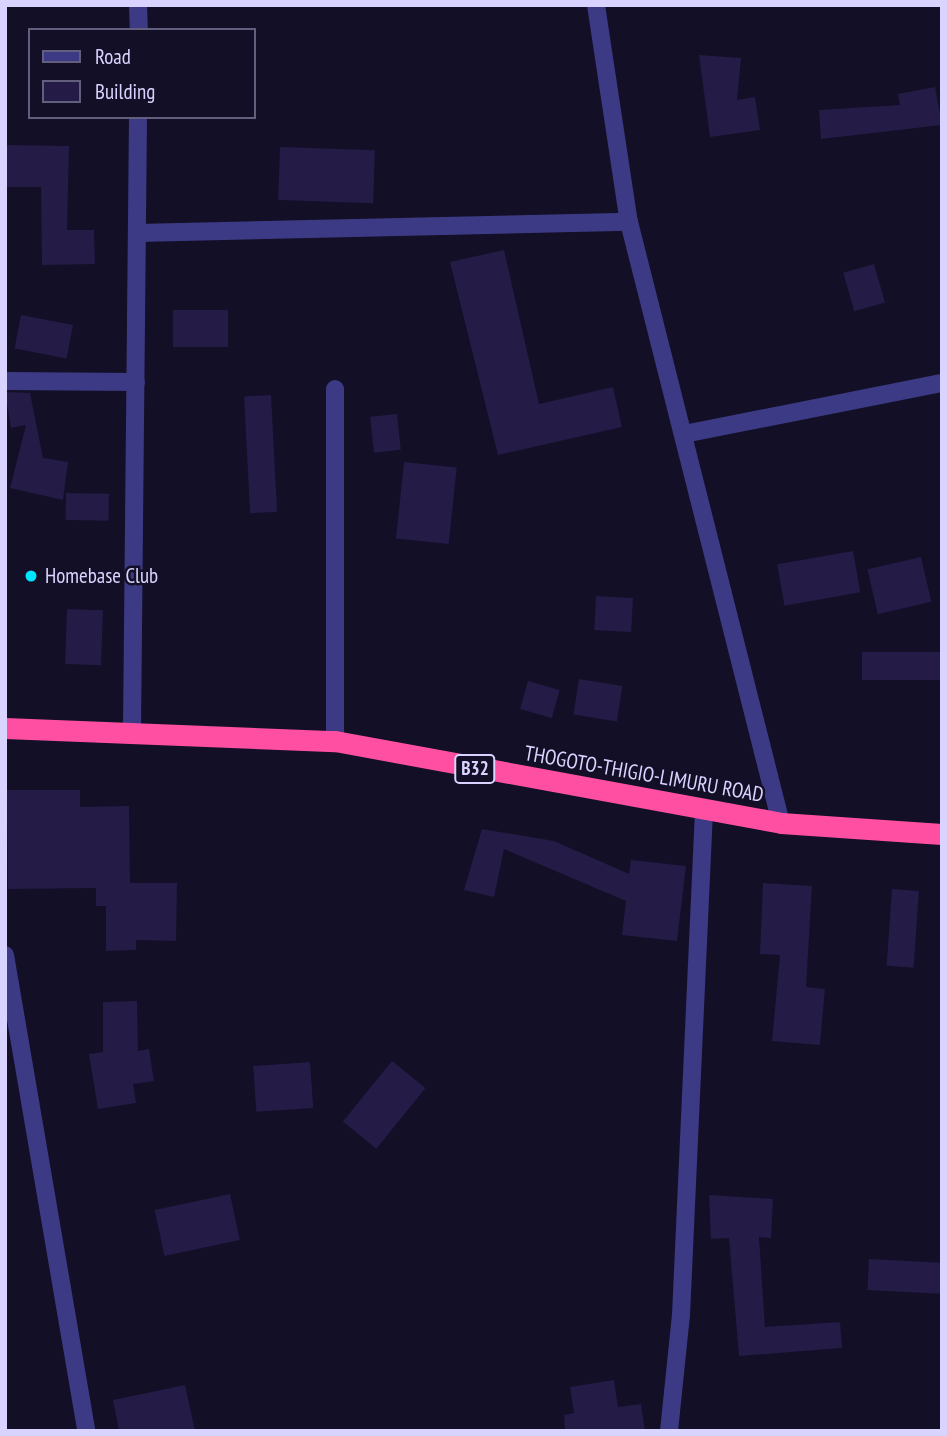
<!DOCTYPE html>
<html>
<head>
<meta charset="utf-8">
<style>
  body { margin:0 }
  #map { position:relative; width:947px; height:1436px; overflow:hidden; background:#130f26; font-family:"PT Sans Narrow",sans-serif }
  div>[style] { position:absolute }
  .building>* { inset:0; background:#241b47; transform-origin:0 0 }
  .street>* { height:18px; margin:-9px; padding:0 9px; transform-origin:9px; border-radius:9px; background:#3d3a85 }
  .highway>* { height:21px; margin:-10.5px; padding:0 10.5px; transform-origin:10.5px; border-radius:10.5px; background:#ff4fa3 }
  .dots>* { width:19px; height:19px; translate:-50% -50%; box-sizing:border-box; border:4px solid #130f26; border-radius:50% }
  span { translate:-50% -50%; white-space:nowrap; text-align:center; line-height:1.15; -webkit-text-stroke:5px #130f26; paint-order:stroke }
  .shield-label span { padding:2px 5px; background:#130f26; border:2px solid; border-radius:5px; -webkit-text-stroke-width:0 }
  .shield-label { font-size:19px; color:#d9d4ff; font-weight:700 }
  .poi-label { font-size:21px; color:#d9d4ff }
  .left { translate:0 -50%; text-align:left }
  .street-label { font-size:21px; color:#d9d4ff }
  .frame { position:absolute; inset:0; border:7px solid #d9d4ff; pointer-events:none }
  .legend { position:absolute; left:28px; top:28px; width:228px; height:91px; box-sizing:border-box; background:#130f26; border:2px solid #625e7d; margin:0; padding:9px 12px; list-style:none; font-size:21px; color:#d9d4ff }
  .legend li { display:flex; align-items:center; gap:14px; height:35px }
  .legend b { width:35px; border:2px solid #625e7d }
</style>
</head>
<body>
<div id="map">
  <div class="building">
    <i style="clip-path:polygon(699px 55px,741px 58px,737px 100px,755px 97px,760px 130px,710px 137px)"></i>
    <i style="clip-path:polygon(935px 87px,942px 125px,821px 139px,819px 110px,900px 105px,898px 94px)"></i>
    <i style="clip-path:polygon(5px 145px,69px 146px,67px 230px,94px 230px,95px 264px,42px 265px,41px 187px,5px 187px)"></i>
    <i style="left:280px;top:147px;width:95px;height:53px;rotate:2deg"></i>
    <i style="clip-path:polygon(504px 250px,539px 404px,613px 387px,622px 427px,498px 455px,450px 262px)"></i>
    <i style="left:874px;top:264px;width:40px;height:32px;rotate:74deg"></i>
    <i style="left:228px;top:310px;width:37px;height:55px;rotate:90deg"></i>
    <i style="left:21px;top:315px;width:53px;height:34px;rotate:11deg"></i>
    <i style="clip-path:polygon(5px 392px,30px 393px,43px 458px,68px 462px,63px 500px,10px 488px,26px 425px,11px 428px)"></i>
    <i style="left:271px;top:395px;width:117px;height:27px;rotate:87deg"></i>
    <i style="left:397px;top:414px;width:36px;height:27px;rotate:84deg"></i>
    <i style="left:404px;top:462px;width:53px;height:77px;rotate:6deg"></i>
    <i style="left:66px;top:493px;width:43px;height:27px;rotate:1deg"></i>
    <i style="left:853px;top:551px;width:42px;height:77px;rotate:80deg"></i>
    <i style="left:921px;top:557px;width:46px;height:55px;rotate:77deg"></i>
    <i style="left:596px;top:596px;width:37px;height:34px;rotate:3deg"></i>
    <i style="left:67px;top:609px;width:36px;height:55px;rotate:2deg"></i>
    <i style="left:942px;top:652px;width:28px;height:80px;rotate:90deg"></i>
    <i style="left:579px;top:679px;width:44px;height:36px;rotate:9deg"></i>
    <i style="left:528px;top:681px;width:33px;height:29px;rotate:16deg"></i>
    <i style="clip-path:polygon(7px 790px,80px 790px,80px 807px,129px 806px,130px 883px,177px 883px,176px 941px,136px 940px,136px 950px,106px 951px,106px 906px,96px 906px,96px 888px,8px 889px)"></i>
    <i style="clip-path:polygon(482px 829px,554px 841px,629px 874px,631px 860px,686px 866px,677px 941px,622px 935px,626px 901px,504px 849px,494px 897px,464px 890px)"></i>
    <i style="clip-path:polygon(763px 883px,812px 886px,806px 987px,825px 989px,820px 1045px,772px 1041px,780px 955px,760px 954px)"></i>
    <i style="left:892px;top:889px;width:27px;height:77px;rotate:4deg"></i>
    <i style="clip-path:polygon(137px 1001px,138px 1051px,149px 1049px,154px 1081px,133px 1084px,136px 1103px,98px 1109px,89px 1054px,103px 1052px,103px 1002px)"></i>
    <i style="left:392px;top:1061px;width:43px;height:78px;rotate:39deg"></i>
    <i style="left:310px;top:1062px;width:46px;height:57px;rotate:86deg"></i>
    <i style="left:230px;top:1194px;width:47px;height:77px;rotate:78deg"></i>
    <i style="clip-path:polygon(709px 1195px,773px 1199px,771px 1238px,759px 1237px,765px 1327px,840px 1322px,842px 1348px,739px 1356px,729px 1238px,711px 1239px)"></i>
    <i style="left:869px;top:1259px;width:73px;height:31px;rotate:3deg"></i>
    <i style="clip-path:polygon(614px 1380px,618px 1407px,641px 1404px,645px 1431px,565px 1431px,564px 1415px,574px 1413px,570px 1387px)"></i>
    <i style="clip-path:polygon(185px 1385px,195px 1431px,119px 1431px,113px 1400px)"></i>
  </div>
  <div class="street">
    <i style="left:138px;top:5px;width:25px;rotate:88deg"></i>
    <i style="left:596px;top:5px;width:219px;rotate:81.4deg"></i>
    <i style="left:629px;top:222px;width:620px;rotate:75.81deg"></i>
    <i style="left:137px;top:233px;width:492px;rotate:-1.3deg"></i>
    <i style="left:5px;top:381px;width:131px;rotate:0.4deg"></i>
    <i style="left:335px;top:389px;width:352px;rotate:90deg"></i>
    <i style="left:684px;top:434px;width:263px;rotate:-11.2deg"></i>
    <i style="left:132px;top:730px;width:613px;rotate:-89.44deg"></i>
    <i style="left:5px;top:955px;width:483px;rotate:80.3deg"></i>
    <i style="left:669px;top:1431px;width:117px;rotate:-84.1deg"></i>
    <i style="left:681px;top:1315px;width:506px;rotate:-87.39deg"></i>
  </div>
  <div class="highway">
    <i style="left:5px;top:728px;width:330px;rotate:2.3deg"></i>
    <i style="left:335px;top:741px;width:453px;rotate:10.4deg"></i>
    <i style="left:781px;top:823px;width:161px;rotate:3.9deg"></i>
  </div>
  <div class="dots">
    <i style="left:31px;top:576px;background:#00e5ff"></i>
  </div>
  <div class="shield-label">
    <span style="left:475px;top:769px">B32</span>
  </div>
  <div class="poi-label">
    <span class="left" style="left:45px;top:576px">Homebase Club</span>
  </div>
  <div class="street-label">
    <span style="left:644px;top:774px;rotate:10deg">THOGOTO-THIGIO-LIMURU ROAD</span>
  </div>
  <div class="frame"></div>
  <ul class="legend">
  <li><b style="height:9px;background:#3d3a85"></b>Road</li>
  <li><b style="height:19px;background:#241b47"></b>Building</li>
  </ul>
</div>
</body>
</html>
